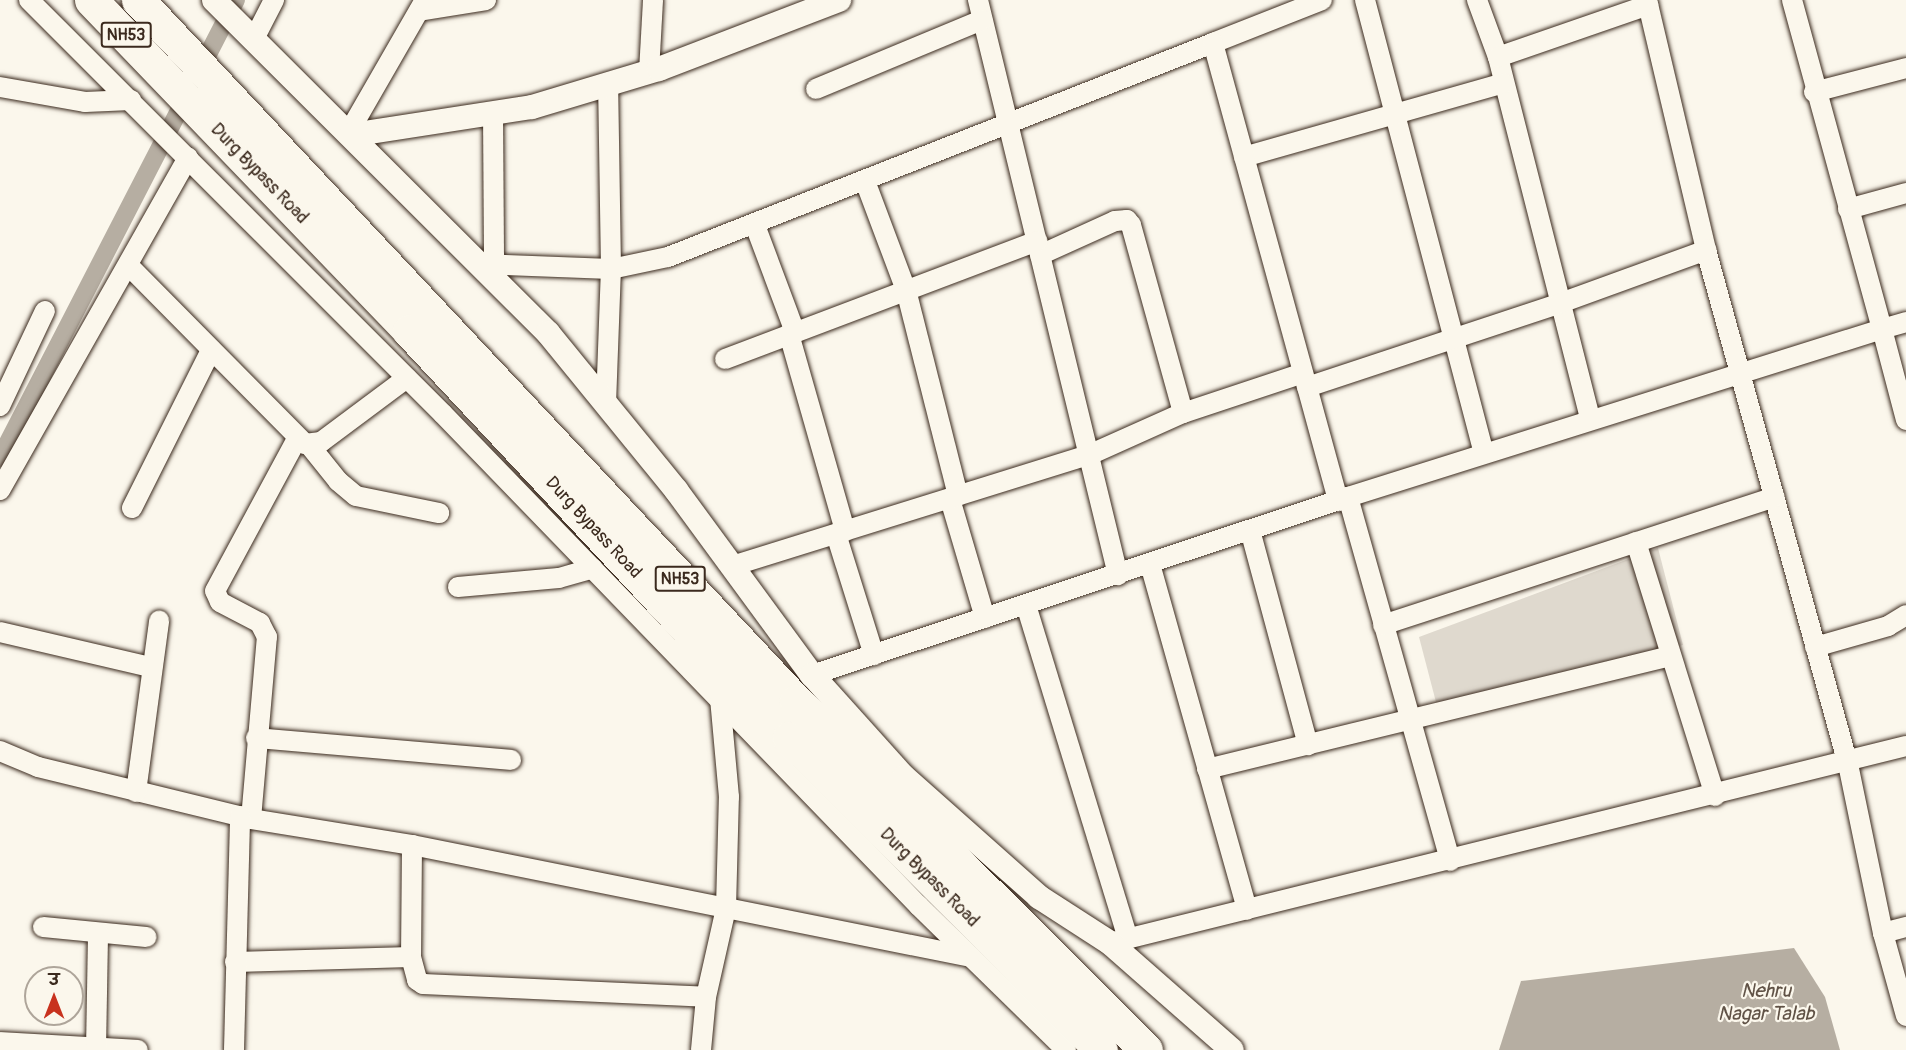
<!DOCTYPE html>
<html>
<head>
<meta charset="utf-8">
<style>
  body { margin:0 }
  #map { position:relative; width:1906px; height:1050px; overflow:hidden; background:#fbf7ec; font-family:Pangolin,"Playpen Sans Deva",sans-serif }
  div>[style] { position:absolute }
  .green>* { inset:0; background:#dfd9ce }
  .water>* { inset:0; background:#b6aea2 }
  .canal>* { height:18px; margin:-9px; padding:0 9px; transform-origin:9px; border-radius:9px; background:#b6aea2 }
  .roads { filter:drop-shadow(0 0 2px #3b2a1e) drop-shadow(0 0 2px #3b2a1e) }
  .minor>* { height:20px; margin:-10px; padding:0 10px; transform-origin:10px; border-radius:10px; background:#fbf7ec }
  .tertiary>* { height:24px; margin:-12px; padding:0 12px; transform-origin:12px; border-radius:12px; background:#fbf7ec }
  .trunk>* { height:33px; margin:-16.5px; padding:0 16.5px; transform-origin:16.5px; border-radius:16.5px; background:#fbf7ec }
  span { translate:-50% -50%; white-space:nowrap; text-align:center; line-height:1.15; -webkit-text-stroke:4.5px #fbf7ec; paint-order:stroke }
  .shield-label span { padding:2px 4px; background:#fbf7ec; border:2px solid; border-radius:4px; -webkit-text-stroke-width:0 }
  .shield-label { font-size:16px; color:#3b2a1e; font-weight:700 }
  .street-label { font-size:18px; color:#3b2a1e }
  .water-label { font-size:20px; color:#605246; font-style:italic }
  .north { position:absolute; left:24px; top:966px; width:60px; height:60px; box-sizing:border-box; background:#fbf7ec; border:2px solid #aea59a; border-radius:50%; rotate:0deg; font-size:16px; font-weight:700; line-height:24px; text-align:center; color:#3b2a1e }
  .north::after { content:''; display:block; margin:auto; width:21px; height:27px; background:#c8321e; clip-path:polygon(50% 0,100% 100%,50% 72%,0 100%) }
</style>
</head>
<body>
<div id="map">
  <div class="green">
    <i style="clip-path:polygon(1658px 548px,1683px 645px,1437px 706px,1419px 637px)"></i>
  </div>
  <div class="water">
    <i style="clip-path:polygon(1794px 948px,1825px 997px,1840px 1050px,1499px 1050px,1521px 981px)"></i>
  </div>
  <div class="canal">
    <i style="left:0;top:458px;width:515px;rotate:-62.74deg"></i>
  </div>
  <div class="roads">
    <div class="minor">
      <i style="left:29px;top:0;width:585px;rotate:45deg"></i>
      <i style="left:443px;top:414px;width:685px;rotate:45.95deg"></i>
      <i style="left:919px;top:906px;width:206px;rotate:44.4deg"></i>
      <i style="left:978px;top:0;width:592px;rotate:76.32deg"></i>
      <i style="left:1365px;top:0;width:468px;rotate:75.3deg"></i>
      <i style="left:1477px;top:0;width:61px;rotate:69.8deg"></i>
      <i style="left:1498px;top:57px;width:374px;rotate:75.7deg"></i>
      <i style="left:1647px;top:0;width:257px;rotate:76.7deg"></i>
      <i style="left:1706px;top:250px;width:533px;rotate:74.56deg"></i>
      <i style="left:1848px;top:764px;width:173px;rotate:78.3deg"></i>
      <i style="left:1883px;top:933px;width:86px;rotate:74.5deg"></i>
      <i style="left:1792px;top:0;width:341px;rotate:74.7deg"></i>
      <i style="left:1882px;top:329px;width:25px;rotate:-16deg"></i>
      <i style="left:419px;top:11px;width:68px;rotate:-9.3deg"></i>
      <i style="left:254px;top:39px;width:44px;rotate:-62.9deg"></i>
      <i style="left:1213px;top:43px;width:117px;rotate:-21.5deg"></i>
      <i style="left:1498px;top:57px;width:159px;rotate:-19.1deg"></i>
      <i style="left:649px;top:72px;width:72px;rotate:-86.8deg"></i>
      <i style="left:0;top:87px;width:86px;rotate:10deg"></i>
      <i style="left:85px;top:102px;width:46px;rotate:-2.5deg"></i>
      <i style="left:816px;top:89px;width:180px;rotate:-22.6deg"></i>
      <i style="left:1814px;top:92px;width:95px;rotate:-14.6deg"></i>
      <i style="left:493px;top:113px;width:151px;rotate:89.6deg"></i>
      <i style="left:349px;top:132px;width:152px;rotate:-60.1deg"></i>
      <i style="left:1244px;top:157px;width:270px;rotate:-15.9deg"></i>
      <i style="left:865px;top:181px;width:116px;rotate:69.4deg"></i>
      <i style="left:906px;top:290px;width:212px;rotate:75.8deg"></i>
      <i style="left:1848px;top:209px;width:60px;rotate:-15.4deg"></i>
      <i style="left:755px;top:225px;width:114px;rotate:69.5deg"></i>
      <i style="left:1040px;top:255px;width:82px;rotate:-24.4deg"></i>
      <i style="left:1115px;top:221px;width:12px;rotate:-5deg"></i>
      <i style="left:1127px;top:220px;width:6px;rotate:51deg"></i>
      <i style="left:1131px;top:225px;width:195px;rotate:74.5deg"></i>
      <i style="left:479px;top:264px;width:132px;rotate:2.2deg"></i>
      <i style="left:611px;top:269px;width:58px;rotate:-11.9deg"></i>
      <i style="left:668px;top:257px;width:586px;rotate:-21.44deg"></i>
      <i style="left:1213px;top:43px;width:475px;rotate:74.7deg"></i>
      <i style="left:128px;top:265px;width:252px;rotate:45.3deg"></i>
      <i style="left:305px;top:444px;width:16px;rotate:-7deg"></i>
      <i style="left:321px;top:442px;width:107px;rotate:-36.7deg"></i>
      <i style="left:789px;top:334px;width:205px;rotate:74.1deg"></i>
      <i style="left:725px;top:359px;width:334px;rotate:-20.7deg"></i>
      <i style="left:1307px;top:387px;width:264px;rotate:-18.3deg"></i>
      <i style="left:1558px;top:304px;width:158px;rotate:-20deg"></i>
      <i style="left:606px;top:404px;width:135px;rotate:-87.9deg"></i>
      <i style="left:611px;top:269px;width:184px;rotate:-90.9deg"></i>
      <i style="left:0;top:406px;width:105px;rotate:-64.7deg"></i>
      <i style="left:310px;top:446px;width:45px;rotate:51.3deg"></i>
      <i style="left:338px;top:481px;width:23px;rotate:40deg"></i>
      <i style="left:356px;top:496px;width:85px;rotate:11.6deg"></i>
      <i style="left:0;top:490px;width:382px;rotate:-60.5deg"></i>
      <i style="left:1348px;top:497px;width:378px;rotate:74.3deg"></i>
      <i style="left:950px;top:499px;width:124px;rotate:73.6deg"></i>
      <i style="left:132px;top:508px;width:177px;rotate:-63.4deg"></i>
      <i style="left:1250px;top:530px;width:223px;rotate:74.9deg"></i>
      <i style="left:836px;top:534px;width:127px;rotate:72.6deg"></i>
      <i style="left:1636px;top:542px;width:266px;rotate:72.7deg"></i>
      <i style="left:1150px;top:564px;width:359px;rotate:74.3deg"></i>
      <i style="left:732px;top:566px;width:374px;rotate:-17.3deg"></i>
      <i style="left:1089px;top:455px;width:103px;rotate:-24.1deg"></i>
      <i style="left:1183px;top:413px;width:126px;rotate:-18.4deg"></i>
      <i style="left:458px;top:587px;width:101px;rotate:-5.1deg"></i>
      <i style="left:559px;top:578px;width:35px;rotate:-16deg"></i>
      <i style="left:1026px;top:605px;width:349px;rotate:73deg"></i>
      <i style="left:1383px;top:625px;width:412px;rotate:-18.1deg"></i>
      <i style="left:0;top:632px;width:154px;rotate:13.1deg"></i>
      <i style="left:1815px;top:647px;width:76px;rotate:-16deg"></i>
      <i style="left:1888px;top:626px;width:21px;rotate:-31deg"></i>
      <i style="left:812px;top:675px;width:565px;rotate:-18.37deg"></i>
      <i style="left:1348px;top:497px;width:560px;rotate:-17.46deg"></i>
      <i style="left:1882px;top:329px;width:94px;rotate:75.2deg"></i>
      <i style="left:256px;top:738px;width:256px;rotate:4.9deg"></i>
      <i style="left:0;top:751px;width:41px;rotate:22.8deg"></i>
      <i style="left:38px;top:767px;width:219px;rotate:13.7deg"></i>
      <i style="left:251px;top:819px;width:163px;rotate:9.2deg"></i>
      <i style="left:412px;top:845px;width:570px;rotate:11.33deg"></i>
      <i style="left:1207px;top:769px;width:476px;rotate:-13.7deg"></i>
      <i style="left:136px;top:792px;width:173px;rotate:-82.3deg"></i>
      <i style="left:251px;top:819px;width:183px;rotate:-85deg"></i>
      <i style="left:267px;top:637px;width:16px;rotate:-117deg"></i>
      <i style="left:260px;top:623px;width:45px;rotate:-152.3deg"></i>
      <i style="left:220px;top:602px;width:12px;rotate:-114deg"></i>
      <i style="left:215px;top:591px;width:173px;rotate:-61.7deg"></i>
      <i style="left:412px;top:845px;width:112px;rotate:90.5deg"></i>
      <i style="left:411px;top:957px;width:24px;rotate:75deg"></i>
      <i style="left:417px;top:980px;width:7px;rotate:34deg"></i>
      <i style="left:423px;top:984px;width:283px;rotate:2.6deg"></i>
      <i style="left:43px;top:927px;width:104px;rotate:5.5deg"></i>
      <i style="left:1883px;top:933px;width:24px;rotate:-15deg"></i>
      <i style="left:1110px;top:943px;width:820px;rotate:-13.9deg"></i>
      <i style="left:235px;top:962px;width:176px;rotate:-1.6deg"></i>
      <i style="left:0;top:1042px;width:138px;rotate:3.3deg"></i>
      <i style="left:96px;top:1050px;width:117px;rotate:-89deg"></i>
      <i style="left:234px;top:1050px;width:234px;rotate:-88.5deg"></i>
      <i style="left:701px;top:1050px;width:53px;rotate:-84.6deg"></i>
      <i style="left:706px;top:997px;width:91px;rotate:-77.3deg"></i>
      <i style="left:726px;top:908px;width:111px;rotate:-88.5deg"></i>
      <i style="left:729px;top:797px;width:98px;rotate:-95.2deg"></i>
    </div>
    <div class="tertiary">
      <i style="left:214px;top:0;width:472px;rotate:44.9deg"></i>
      <i style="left:548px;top:333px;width:203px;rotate:50.8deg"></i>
      <i style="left:676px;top:490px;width:230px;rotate:53.7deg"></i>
      <i style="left:812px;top:675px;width:137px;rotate:48deg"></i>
      <i style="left:904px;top:777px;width:181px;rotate:41.6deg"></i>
      <i style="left:1039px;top:897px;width:85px;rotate:32.9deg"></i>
      <i style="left:1110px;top:943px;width:162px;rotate:41.3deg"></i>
      <i style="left:351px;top:135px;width:183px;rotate:-8.8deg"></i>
      <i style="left:532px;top:107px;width:133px;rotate:-16.7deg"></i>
      <i style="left:659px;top:69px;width:193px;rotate:-21deg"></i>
    </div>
    <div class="trunk">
      <i style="left:91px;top:0;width:459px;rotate:46.1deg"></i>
      <i style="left:409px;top:331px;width:557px;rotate:46.96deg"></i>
      <i style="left:789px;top:738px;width:441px;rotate:45deg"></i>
      <i style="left:138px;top:0;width:961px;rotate:46.81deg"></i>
      <i style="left:796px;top:701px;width:494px;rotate:44.9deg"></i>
    </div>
  </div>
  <div class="shield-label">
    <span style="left:126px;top:35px">NH53</span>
    <span style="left:680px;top:579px">NH53</span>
  </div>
  <div class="street-label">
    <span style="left:259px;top:174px;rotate:46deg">Durg Bypass Road</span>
    <span style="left:593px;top:528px;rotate:47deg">Durg Bypass Road</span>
    <span style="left:929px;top:878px;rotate:45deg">Durg Bypass Road</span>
  </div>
  <div class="water-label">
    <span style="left:1766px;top:1002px">Nehru<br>Nagar Talab</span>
  </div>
  <div class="north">उ</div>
</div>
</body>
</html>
